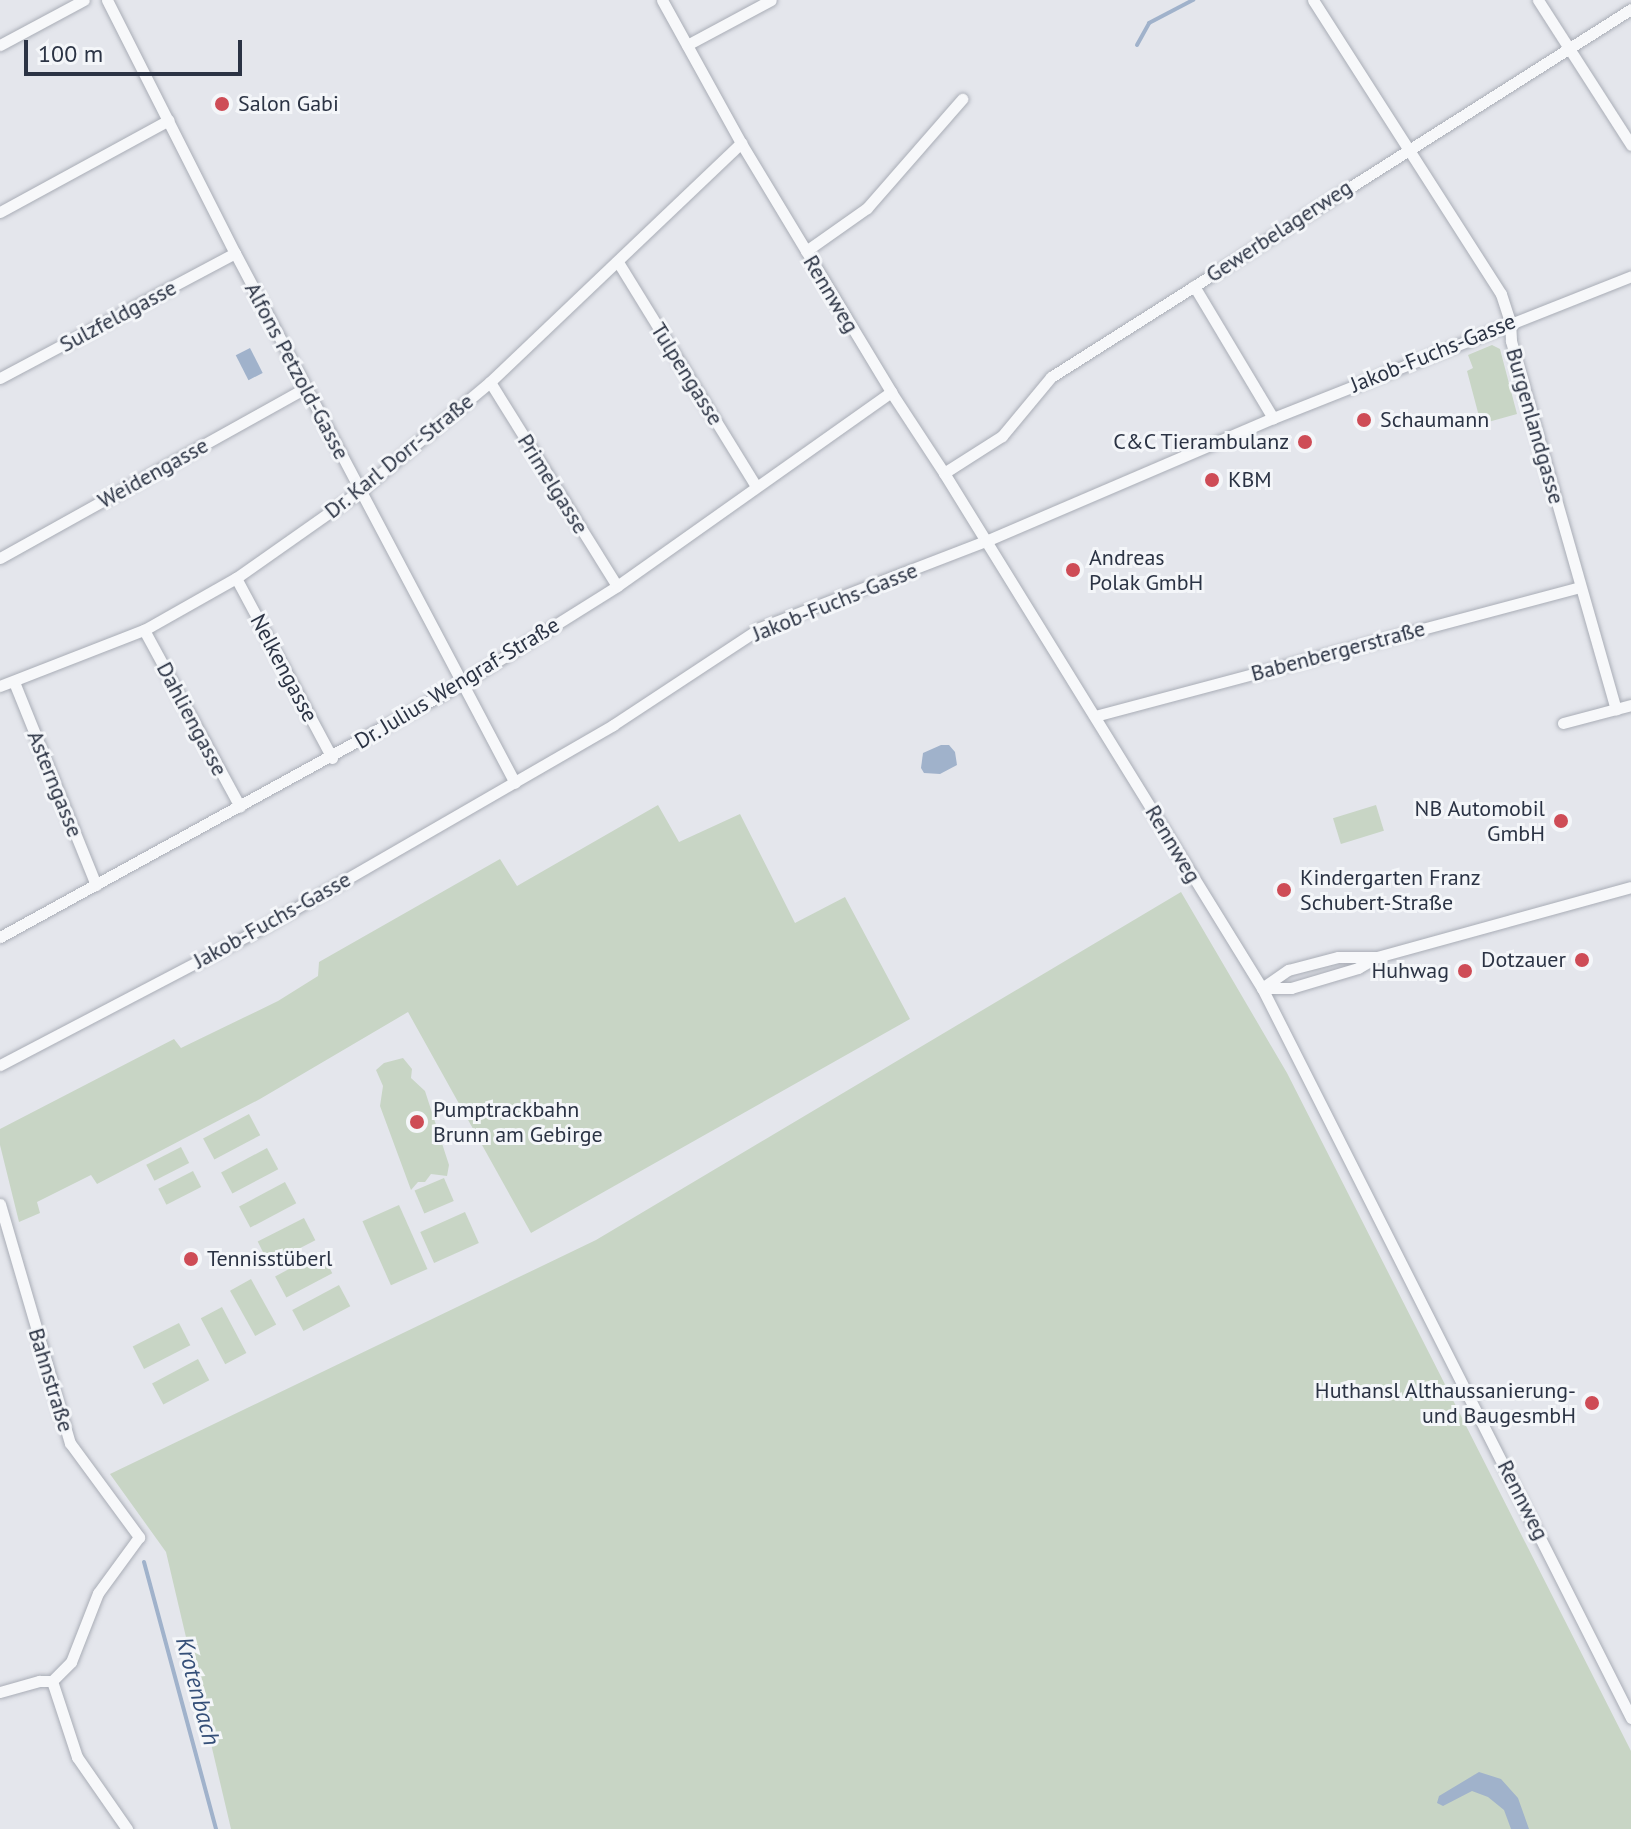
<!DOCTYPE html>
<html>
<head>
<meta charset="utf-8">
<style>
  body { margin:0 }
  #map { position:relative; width:1631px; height:1829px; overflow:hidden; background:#e4e6ec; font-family:"PT Sans",sans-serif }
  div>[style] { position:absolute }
  .green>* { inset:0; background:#c8d5c5; transform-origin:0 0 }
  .water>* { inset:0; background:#a0b2cb; transform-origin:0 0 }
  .stream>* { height:4px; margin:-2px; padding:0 2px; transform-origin:2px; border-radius:2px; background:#a0b2cb }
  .roads { filter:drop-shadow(0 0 2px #a9adb6) drop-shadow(0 0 2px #a9adb6) }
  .street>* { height:11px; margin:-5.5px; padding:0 5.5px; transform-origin:5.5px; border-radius:5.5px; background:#f7f8fa }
  .dots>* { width:22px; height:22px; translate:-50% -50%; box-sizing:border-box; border:4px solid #f4f6f9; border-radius:50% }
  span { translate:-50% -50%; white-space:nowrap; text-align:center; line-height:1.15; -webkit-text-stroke:6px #f4f6f9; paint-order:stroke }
  .poi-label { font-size:22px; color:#2b3344 }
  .left { translate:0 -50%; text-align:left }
  .right { translate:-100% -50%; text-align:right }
  .street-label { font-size:22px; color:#2b3344 }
  .water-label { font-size:24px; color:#354f78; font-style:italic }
  .scale { position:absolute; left:24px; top:40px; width:218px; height:36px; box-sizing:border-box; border:4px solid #2b3344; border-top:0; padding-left:10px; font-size:24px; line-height:28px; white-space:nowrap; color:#2b3344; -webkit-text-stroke:6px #f4f6f9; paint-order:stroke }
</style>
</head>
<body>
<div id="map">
  <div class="green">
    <i style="clip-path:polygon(1492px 345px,1500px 349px,1517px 414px,1481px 424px,1467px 371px,1473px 368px,1468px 355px)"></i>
    <i style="clip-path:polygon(658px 805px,679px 842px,740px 814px,795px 923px,845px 897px,910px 1019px,531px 1233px,408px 1012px,260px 1099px,97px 1184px,91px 1175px,37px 1202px,40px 1213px,19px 1222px,0 1145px,0 1129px,174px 1039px,181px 1048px,278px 1001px,318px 976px,319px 962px,500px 859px,517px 886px)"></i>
    <i style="left:1376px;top:805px;width:27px;height:45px;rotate:73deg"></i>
    <i style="clip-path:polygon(1181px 892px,1287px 1073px,1631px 1751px,1631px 1829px,231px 1829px,166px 1552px,110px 1474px,596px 1240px)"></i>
    <i style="clip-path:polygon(403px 1058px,412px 1069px,411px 1078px,425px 1091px,449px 1165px,447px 1176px,431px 1174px,425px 1182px,418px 1182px,411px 1190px,380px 1106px,383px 1086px,376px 1070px,384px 1063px)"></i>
    <i style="left:249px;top:1114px;width:24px;height:52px;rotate:62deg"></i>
    <i style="left:181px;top:1147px;width:18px;height:39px;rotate:63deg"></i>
    <i style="left:267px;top:1148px;width:24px;height:52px;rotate:62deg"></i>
    <i style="left:193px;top:1171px;width:18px;height:39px;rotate:63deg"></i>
    <i style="left:444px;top:1178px;width:25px;height:32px;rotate:67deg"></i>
    <i style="left:285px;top:1182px;width:24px;height:52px;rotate:62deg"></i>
    <i style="left:399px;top:1205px;width:70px;height:40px;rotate:66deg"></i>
    <i style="left:465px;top:1212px;width:34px;height:49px;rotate:66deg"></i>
    <i style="left:304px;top:1218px;width:25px;height:52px;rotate:63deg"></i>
    <i style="left:321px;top:1252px;width:24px;height:52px;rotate:62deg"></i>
    <i style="left:251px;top:1279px;width:52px;height:24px;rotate:61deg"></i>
    <i style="left:339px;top:1285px;width:24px;height:53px;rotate:62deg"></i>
    <i style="left:222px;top:1307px;width:52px;height:24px;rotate:62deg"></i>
    <i style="left:179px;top:1323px;width:25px;height:52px;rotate:63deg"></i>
    <i style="left:198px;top:1359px;width:24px;height:52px;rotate:62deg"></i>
  </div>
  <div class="water">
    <i style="left:250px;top:348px;width:28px;height:16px;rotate:63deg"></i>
    <i style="clip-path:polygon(941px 745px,949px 745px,955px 752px,957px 765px,940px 774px,924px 773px,921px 768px,923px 753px)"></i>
    <i style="clip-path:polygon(1479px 1772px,1501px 1779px,1518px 1798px,1529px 1829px,1511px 1829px,1504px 1810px,1488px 1797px,1472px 1791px,1443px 1806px,1437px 1803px,1439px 1796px)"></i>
  </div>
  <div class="stream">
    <i style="left:1137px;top:45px;width:25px;rotate:-61deg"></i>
    <i style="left:1149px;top:23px;width:50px;rotate:-27.6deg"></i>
    <i style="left:144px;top:1562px;width:277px;rotate:74.9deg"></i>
  </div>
  <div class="roads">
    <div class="street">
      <i style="left:107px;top:0;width:284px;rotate:63.2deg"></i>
      <i style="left:235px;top:253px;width:599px;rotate:62.15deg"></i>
      <i style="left:662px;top:0;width:163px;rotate:61.1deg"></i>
      <i style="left:741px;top:143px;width:291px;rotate:58.9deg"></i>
      <i style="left:891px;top:392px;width:97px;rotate:56.8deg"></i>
      <i style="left:944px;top:473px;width:605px;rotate:58.31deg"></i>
      <i style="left:1262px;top:988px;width:818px;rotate:63.18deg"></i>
      <i style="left:1313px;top:0;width:349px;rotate:57.4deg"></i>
      <i style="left:1501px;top:294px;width:28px;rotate:72deg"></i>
      <i style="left:1510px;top:321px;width:20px;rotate:87deg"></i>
      <i style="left:1511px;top:341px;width:383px;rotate:74.1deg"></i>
      <i style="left:1538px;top:0;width:172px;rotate:57.3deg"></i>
      <i style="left:0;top:45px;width:95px;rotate:-28.2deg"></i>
      <i style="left:687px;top:45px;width:95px;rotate:-28.2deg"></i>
      <i style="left:0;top:212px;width:192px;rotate:-28.6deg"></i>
      <i style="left:806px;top:251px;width:75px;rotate:-35.2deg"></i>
      <i style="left:867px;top:208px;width:145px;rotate:-48.9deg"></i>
      <i style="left:618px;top:262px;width:263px;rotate:58.4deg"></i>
      <i style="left:1194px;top:286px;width:154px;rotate:59.1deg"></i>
      <i style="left:0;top:378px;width:266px;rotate:-28deg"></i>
      <i style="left:490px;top:382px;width:240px;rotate:58.1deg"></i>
      <i style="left:944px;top:473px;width:69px;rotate:-32.5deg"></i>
      <i style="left:1002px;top:436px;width:77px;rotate:-50.3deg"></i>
      <i style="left:1051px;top:377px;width:687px;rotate:-32.39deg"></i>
      <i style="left:0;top:558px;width:350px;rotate:-29.1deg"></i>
      <i style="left:236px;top:578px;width:204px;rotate:61.9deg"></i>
      <i style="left:144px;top:630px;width:201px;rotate:61.5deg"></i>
      <i style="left:14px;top:682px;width:219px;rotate:68deg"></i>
      <i style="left:0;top:686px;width:155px;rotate:-21.3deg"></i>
      <i style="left:144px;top:630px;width:106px;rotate:-29.5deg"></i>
      <i style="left:236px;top:578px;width:151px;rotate:-35.1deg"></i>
      <i style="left:360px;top:491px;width:170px;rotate:-40deg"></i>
      <i style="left:490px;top:382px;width:347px;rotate:-43.6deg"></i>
      <i style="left:1095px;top:716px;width:502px;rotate:-14.89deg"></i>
      <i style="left:1563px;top:723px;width:70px;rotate:-14.8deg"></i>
      <i style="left:0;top:937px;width:526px;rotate:-28.76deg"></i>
      <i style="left:461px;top:684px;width:184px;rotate:-32.1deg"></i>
      <i style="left:617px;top:586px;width:336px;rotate:-35.3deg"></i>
      <i style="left:1262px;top:988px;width:32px;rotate:-35deg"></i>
      <i style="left:1288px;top:970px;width:52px;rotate:-14.6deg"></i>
      <i style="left:1338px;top:957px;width:39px"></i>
      <i style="left:1377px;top:957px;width:263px;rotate:-15.4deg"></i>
      <i style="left:1262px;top:988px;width:29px"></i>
      <i style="left:1291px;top:988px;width:70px;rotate:-16.6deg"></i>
      <i style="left:1358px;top:968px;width:20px;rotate:-30deg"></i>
      <i style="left:0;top:1065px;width:293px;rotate:-27.6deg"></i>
      <i style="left:260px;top:929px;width:408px;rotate:-30deg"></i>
      <i style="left:613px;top:725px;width:176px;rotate:-33.4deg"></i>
      <i style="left:760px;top:628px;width:242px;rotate:-21.1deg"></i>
      <i style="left:986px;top:541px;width:312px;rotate:-23.2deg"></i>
      <i style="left:1273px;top:418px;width:385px;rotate:-21.6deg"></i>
      <i style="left:0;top:1204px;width:249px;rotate:73.7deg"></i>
      <i style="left:70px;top:1443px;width:117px;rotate:53.7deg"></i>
      <i style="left:139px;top:1537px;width:69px;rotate:126.2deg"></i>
      <i style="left:98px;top:1593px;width:74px;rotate:111.4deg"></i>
      <i style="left:71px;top:1662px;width:27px;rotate:135deg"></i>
      <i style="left:52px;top:1681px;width:80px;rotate:71.8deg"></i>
      <i style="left:77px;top:1757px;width:88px;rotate:55.2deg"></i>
      <i style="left:0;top:1692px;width:41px;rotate:-15.8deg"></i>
      <i style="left:39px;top:1681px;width:13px"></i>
    </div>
  </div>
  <div class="dots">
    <i style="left:222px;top:104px;background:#ce4c56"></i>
    <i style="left:1364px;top:420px;background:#ce4c56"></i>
    <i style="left:1305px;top:442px;background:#ce4c56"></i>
    <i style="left:1212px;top:480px;background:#ce4c56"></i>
    <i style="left:1073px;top:570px;background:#ce4c56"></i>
    <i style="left:1561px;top:821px;background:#ce4c56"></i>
    <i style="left:1284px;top:890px;background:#ce4c56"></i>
    <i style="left:1582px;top:960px;background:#ce4c56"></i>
    <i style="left:1465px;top:971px;background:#ce4c56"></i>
    <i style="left:417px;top:1122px;background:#ce4c56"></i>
    <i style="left:191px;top:1259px;background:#ce4c56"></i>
    <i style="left:1592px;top:1403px;background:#ce4c56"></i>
  </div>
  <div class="poi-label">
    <span class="left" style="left:238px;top:104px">Salon Gabi</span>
    <span class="left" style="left:1380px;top:420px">Schaumann</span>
    <span class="right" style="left:1289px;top:442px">C&amp;C Tierambulanz</span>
    <span class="left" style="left:1228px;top:480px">KBM</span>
    <span class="left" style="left:1089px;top:570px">Andreas<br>Polak GmbH</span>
    <span class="right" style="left:1545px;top:821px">NB Automobil<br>GmbH</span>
    <span class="left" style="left:1300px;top:890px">Kindergarten Franz<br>Schubert-Straße</span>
    <span class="right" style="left:1566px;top:960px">Dotzauer</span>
    <span class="right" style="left:1449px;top:971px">Huhwag</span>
    <span class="left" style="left:433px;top:1122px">Pumptrackbahn<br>Brunn am Gebirge</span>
    <span class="left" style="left:207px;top:1259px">Tennisstüberl</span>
    <span class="right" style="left:1576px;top:1403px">Huthansl Althaussanierung-<br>und BaugesmbH</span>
  </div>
  <div class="street-label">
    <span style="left:1279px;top:231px;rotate:-33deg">Gewerbelagerweg</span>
    <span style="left:831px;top:294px;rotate:59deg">Rennweg</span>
    <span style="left:118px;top:316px;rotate:-28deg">Sulzfeldgasse</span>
    <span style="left:1433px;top:353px;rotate:-22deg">Jakob-Fuchs-Gasse</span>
    <span style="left:297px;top:371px;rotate:62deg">Alfons Petzold-Gasse</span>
    <span style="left:687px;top:374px;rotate:58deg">Tulpengasse</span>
    <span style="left:1535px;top:426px;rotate:74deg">Burgenlandgasse</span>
    <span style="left:399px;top:456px;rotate:-39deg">Dr. Karl Dorr-Straße</span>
    <span style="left:153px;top:473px;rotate:-29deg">Weidengasse</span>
    <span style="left:553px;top:484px;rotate:58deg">Primelgasse</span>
    <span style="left:835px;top:602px;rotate:-22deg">Jakob-Fuchs-Gasse</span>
    <span style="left:1338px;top:651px;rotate:-15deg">Babenbergerstraße</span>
    <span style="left:284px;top:668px;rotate:62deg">Nelkengasse</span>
    <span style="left:457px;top:683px;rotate:-31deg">Dr. Julius Wengraf-Straße</span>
    <span style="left:192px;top:719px;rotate:62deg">Dahliengasse</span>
    <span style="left:55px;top:784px;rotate:68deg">Asterngasse</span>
    <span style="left:1173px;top:844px;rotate:59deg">Rennweg</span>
    <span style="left:272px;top:920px;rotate:-29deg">Jakob-Fuchs-Gasse</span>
    <span style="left:51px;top:1380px;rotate:73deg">Bahnstraße</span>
    <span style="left:1523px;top:1500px;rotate:63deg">Rennweg</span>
  </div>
  <div class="water-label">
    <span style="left:198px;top:1691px;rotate:75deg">Krotenbach</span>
  </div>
  <div class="scale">100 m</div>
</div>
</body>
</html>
